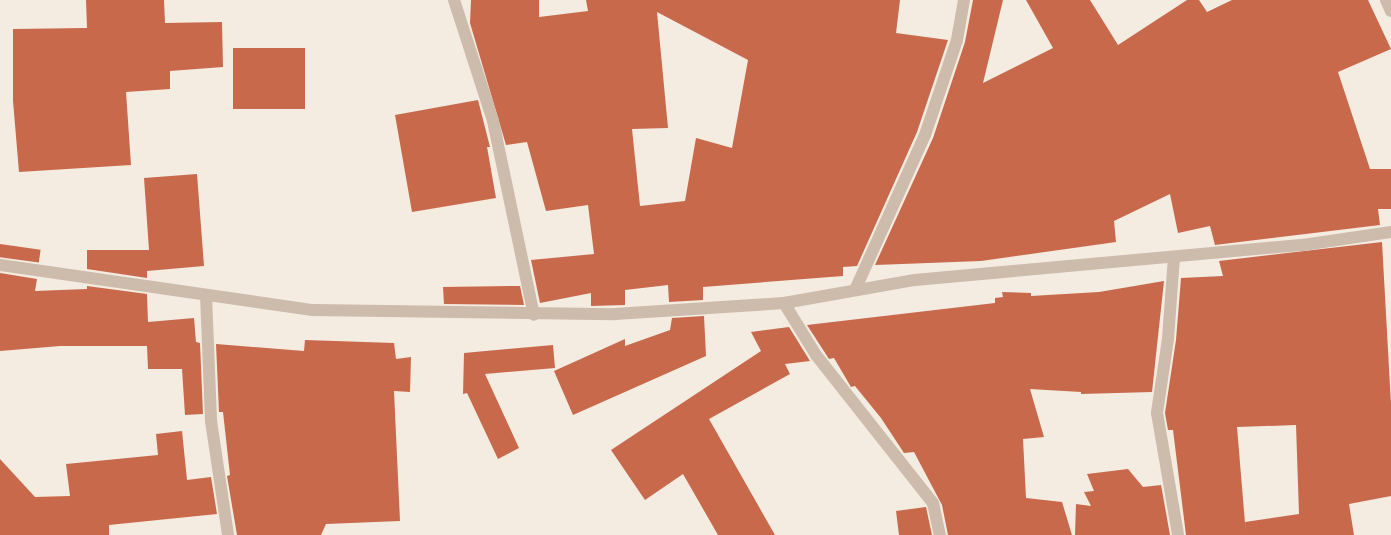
<!DOCTYPE html>
<html>
<head>
<meta charset="utf-8">
<style>
  body { margin:0 }
  #map { position:relative; width:1391px; height:535px; overflow:hidden; background:#f4ebe1; font-family:Manrope,sans-serif }
  div>[style] { position:absolute }
  .building>* { inset:0; background:#c8694b; transform-origin:0 0 }
  .minor>* { height:12px; margin:-6px; padding:0 6px; transform-origin:6px; border-radius:6px; background:#cdbbac }
  span { translate:-50% -50%; white-space:nowrap; text-align:center; line-height:1.15; -webkit-text-stroke:4px #fbf5ee; paint-order:stroke }
</style>
</head>
<body>
<div id="map">
  <div class="building">
    <i style="clip-path:polygon(86px 0,164px 0,165px 23px,222px 22px,223px 67px,170px 71px,170px 89px,126px 92px,131px 165px,19px 172px,13px 101px,13px 29px,87px 28px)"></i>
    <i style="clip-path:polygon(evenodd,471px 0,539px 0,539px 17px,588px 11px,586px 0,900px 0,896px 33px,948px 40px,917px 132px,857px 266px,843px 267px,843px 276px,703px 287px,703px 300px,669px 302px,668px 285px,625px 290px,625px 305px,591px 306px,591px 293px,540px 303px,531px 260px,594px 254px,588px 205px,546px 211px,527px 142px,506px 145px,470px 23px,471px 0,657px 12px,748px 60px,732px 148px,696px 138px,685px 201px,640px 206px,632px 129px,668px 128px,657px 12px)"></i>
    <i style="clip-path:polygon(973px 0,1003px 0,983px 83px,1053px 48px,1026px 0,1090px 0,1118px 45px,1187px 0,1199px 0,1207px 12px,1232px 0,1368px 0,1391px 49px,1338px 72px,1370px 169px,1391px 169px,1391px 209px,1378px 209px,1380px 225px,1215px 245px,1210px 226px,1178px 233px,1170px 194px,1114px 221px,1116px 242px,981px 261px,875px 265px,933px 138px,965px 42px)"></i>
    <i style="left:305px;top:48px;width:61px;height:72px;rotate:90deg"></i>
    <i style="clip-path:polygon(478px 100px,490px 147px,487px 147px,496px 198px,412px 212px,395px 115px)"></i>
    <i style="clip-path:polygon(197px 174px,204px 266px,147px 271px,147px 278px,87px 269px,87px 250px,149px 250px,144px 178px)"></i>
    <i style="clip-path:polygon(1382px 242px,1391px 404px,1391px 496px,1349px 504px,1354px 535px,1246px 535px,1245px 522px,1299px 514px,1296px 425px,1237px 427px,1246px 535px,1186px 535px,1173px 430px,1168px 430px,1165px 413px,1176px 340px,1181px 278px,1223px 276px,1219px 261px)"></i>
    <i style="left:0;top:244px;width:41px;height:13px;rotate:8deg"></i>
    <i style="clip-path:polygon(0 273px,37px 279px,35px 291px,87px 289px,87px 286px,147px 294px,148px 322px,194px 318px,196px 342px,200px 343px,203px 414px,185px 415px,182px 369px,148px 369px,147px 346px,60px 346px,0 351px)"></i>
    <i style="clip-path:polygon(1164px 281px,1152px 392px,1081px 394px,1081px 392px,1030px 389px,1044px 437px,1023px 439px,1026px 498px,1062px 502px,1072px 535px,948px 535px,942px 505px,914px 452px,904px 453px,881px 418px,855px 386px,851px 387px,834px 358px,829px 359px,807px 325px,995px 303px,995px 298px,1003px 297px,1002px 292px,1031px 293px,1031px 296px,1099px 292px)"></i>
    <i style="clip-path:polygon(516px 286px,520px 286px,524px 305px,444px 304px,443px 287px)"></i>
    <i style="clip-path:polygon(704px 316px,706px 356px,573px 415px,554px 371px,625px 339px,625px 346px,670px 330px,672px 318px)"></i>
    <i style="clip-path:polygon(789px 327px,810px 361px,785px 364px,790px 374px,709px 419px,775px 535px,718px 535px,683px 474px,645px 500px,611px 450px,761px 351px,751px 332px)"></i>
    <i style="clip-path:polygon(305px 340px,394px 343px,396px 359px,411px 357px,410px 392px,394px 391px,400px 521px,326px 524px,321px 535px,237px 535px,227px 476px,230px 475px,223px 412px,219px 412px,216px 344px,304px 351px)"></i>
    <i style="clip-path:polygon(553px 345px,555px 368px,485px 374px,519px 448px,498px 459px,467px 393px,463px 394px,464px 353px)"></i>
    <i style="clip-path:polygon(182px 431px,187px 480px,211px 477px,217px 514px,109px 525px,109px 535px,0 535px,0 459px,35px 497px,70px 496px,66px 464px,158px 455px,156px 434px)"></i>
    <i style="clip-path:polygon(1128px 469px,1143px 487px,1161px 485px,1170px 535px,1075px 535px,1076px 504px,1091px 506px,1084px 492px,1094px 491px,1087px 474px)"></i>
    <i style="clip-path:polygon(926px 507px,932px 535px,899px 535px,896px 511px)"></i>
  </div>
  <div class="minor">
    <i style="left:454px;top:0;width:127px;rotate:72.1deg"></i>
    <i style="left:493px;top:121px;width:198px;rotate:78.1deg"></i>
    <i style="left:1386px;top:0;width:12px;rotate:66deg"></i>
    <i style="left:1174px;top:257px;width:82px;rotate:94.2deg"></i>
    <i style="left:1168px;top:339px;width:75px;rotate:98.5deg"></i>
    <i style="left:1157px;top:413px;width:124px;rotate:80.2deg"></i>
    <i style="left:0;top:265px;width:316px;rotate:8.2deg"></i>
    <i style="left:313px;top:310px;width:302px;rotate:0.8deg"></i>
    <i style="left:615px;top:314px;width:169px;rotate:-3.7deg"></i>
    <i style="left:784px;top:303px;width:133px;rotate:-10deg"></i>
    <i style="left:915px;top:280px;width:390px;rotate:-5.2deg"></i>
    <i style="left:1303px;top:245px;width:89px;rotate:-8.4deg"></i>
    <i style="left:855px;top:290px;width:170px;rotate:-65.7deg"></i>
    <i style="left:925px;top:135px;width:100px;rotate:-71.4deg"></i>
    <i style="left:957px;top:40px;width:41px;rotate:-80.1deg"></i>
    <i style="left:206px;top:295px;width:126px;rotate:87.7deg"></i>
    <i style="left:211px;top:421px;width:115px;rotate:81.5deg"></i>
    <i style="left:784px;top:303px;width:61px;rotate:58.4deg"></i>
    <i style="left:816px;top:355px;width:189px;rotate:51.7deg"></i>
    <i style="left:933px;top:503px;width:33px;rotate:78deg"></i>
  </div>
</div>
</body>
</html>
